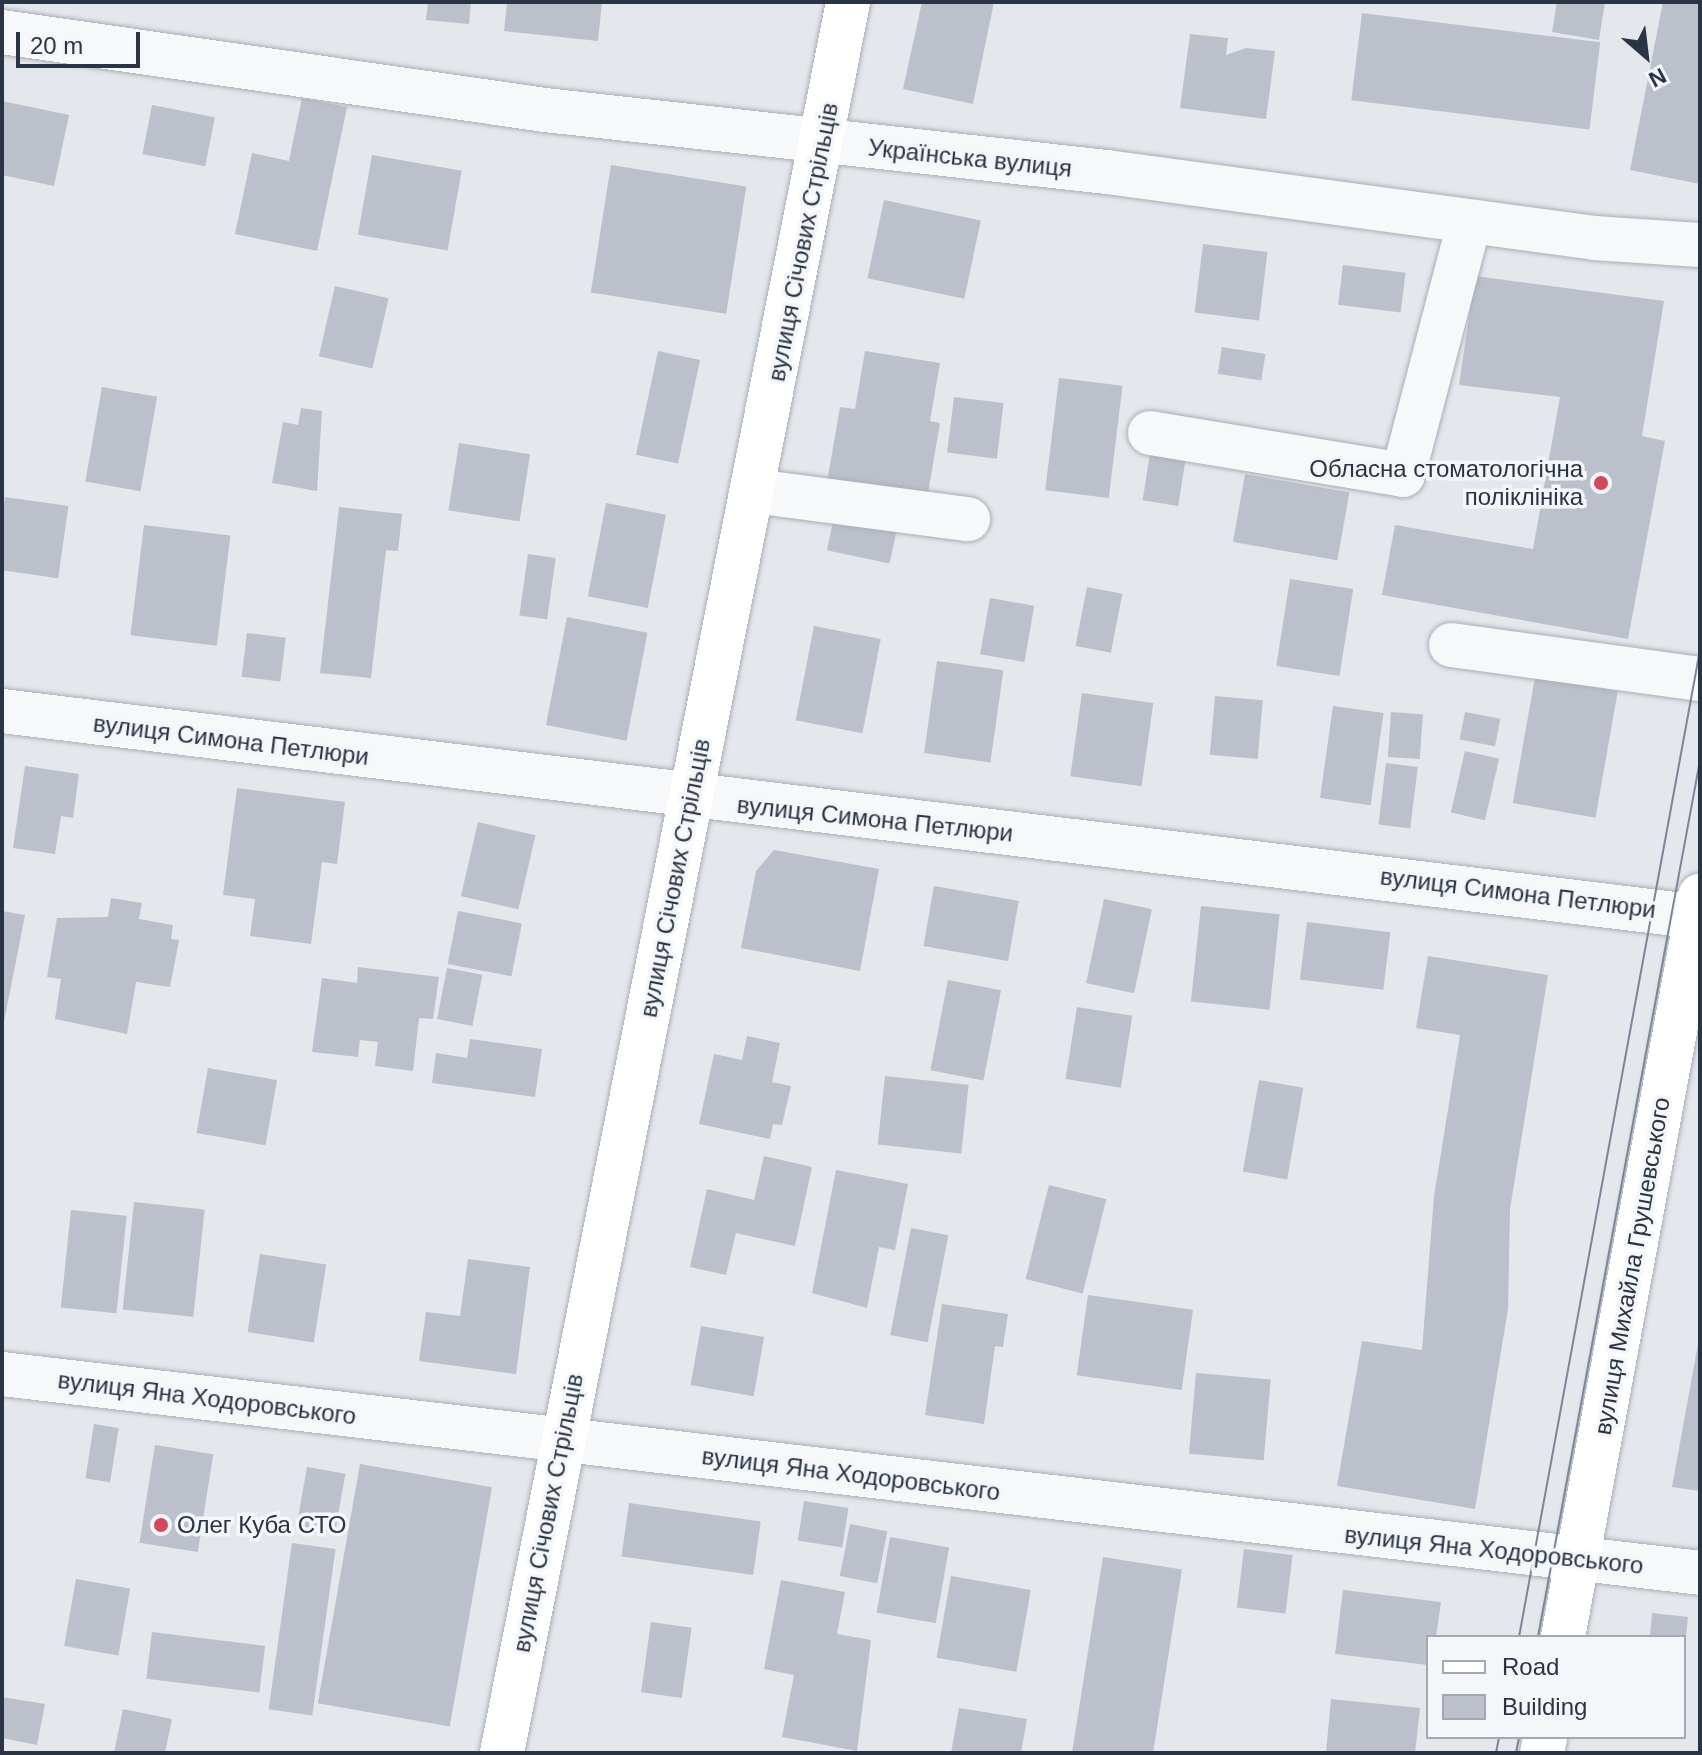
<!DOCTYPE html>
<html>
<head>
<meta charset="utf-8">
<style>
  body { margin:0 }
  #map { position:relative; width:1702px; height:1755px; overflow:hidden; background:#e4e7ec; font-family:Arial,sans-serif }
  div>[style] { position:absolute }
  .building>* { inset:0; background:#bbc0ca; transform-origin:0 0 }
  .roads { filter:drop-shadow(0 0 2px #a9aeb7) drop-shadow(0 0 2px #a9aeb7) }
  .minor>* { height:44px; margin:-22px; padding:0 22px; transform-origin:22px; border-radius:22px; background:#f7f8fa }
  .major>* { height:44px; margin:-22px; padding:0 22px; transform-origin:22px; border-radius:22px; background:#fff }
  .tram>* { height:2px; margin:-1px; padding:0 1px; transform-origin:1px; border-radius:1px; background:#7d8696 }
  .dots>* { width:22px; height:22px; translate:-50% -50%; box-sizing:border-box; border:4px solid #f4f6f9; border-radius:50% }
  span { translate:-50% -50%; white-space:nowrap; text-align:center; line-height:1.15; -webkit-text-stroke:7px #f4f6f9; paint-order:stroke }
  .street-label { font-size:24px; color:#2b3445 }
  .poi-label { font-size:24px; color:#2b3445 }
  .right { translate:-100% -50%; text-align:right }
  .left { translate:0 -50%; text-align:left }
  .frame { position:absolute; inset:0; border:4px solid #2b3445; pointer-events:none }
  .legend { position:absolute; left:1426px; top:1635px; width:260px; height:104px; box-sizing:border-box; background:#f4f6f9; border:2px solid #a4a8b1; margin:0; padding:10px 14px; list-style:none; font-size:24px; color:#2b3445 }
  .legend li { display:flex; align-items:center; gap:16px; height:40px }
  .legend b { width:40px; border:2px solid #a4a8b1 }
  .north { position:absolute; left:1606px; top:16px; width:80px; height:80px; -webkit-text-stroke:6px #f4f6f9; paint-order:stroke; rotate:152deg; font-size:22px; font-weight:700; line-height:32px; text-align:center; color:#2b3445 }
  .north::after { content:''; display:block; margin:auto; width:28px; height:36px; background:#2b3445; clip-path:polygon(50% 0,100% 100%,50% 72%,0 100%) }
  .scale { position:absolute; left:16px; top:32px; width:124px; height:36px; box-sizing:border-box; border:4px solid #2b3445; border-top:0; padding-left:10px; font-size:24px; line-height:28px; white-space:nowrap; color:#2b3445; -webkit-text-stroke:6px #f4f6f9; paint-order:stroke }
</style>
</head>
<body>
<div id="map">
  <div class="building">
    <i style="clip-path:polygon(428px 2px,471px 2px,469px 24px,426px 20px)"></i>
    <i style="clip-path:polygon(507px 2px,602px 2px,598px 41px,504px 31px)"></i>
    <i style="clip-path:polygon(922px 2px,994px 2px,973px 104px,903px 89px)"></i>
    <i style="clip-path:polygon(1557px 2px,1605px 2px,1599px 40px,1552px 32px)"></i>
    <i style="clip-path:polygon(1663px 2px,1700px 2px,1700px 184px,1630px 170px)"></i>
    <i style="left:1362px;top:13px;width:240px;height:88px;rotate:7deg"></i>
    <i style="clip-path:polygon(1190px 34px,1228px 38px,1226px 55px,1246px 48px,1275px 51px,1266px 119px,1180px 108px)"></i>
    <i style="clip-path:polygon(302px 98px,347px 107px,317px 251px,235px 234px,252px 153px,289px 161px)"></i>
    <i style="clip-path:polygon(2px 101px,69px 115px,54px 186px,2px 175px)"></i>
    <i style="left:152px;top:105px;width:64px;height:50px;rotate:11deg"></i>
    <i style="left:372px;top:155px;width:91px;height:81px;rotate:10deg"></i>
    <i style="left:611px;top:165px;width:137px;height:129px;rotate:9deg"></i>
    <i style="left:884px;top:200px;width:99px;height:80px;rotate:12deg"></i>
    <i style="left:1203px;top:244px;width:65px;height:69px;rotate:7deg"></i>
    <i style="left:1343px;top:265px;width:63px;height:40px;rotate:7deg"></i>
    <i style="clip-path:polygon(1475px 276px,1664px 301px,1642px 436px,1665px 441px,1628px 639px,1382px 595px,1395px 525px,1533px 549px,1560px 397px,1459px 385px)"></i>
    <i style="left:335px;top:286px;width:55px;height:72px;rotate:13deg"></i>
    <i style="left:1222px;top:347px;width:44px;height:27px;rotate:9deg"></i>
    <i style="left:658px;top:351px;width:43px;height:106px;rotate:12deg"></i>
    <i style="clip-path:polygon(865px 351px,940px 363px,930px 421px,940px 423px,927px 499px,827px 482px,840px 407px,855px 409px)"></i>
    <i style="left:1059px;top:378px;width:64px;height:113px;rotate:7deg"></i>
    <i style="left:102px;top:387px;width:56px;height:96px;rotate:10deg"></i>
    <i style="left:954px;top:397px;width:50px;height:56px;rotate:7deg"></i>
    <i style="clip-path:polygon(301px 408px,322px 411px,317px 491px,272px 483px,283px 422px,298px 425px)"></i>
    <i style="left:1152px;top:441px;width:36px;height:60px;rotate:9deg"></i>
    <i style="left:459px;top:443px;width:72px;height:68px;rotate:9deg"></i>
    <i style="left:1245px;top:474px;width:106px;height:69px;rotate:10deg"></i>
    <i style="left:5px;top:497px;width:64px;height:73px;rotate:8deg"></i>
    <i style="left:606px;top:503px;width:61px;height:95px;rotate:11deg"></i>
    <i style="clip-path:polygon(339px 507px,402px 514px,398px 551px,386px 550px,371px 678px,320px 673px)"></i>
    <i style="left:834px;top:517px;width:64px;height:34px;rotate:12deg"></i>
    <i style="left:144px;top:525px;width:87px;height:111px;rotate:7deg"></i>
    <i style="left:528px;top:554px;width:28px;height:62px;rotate:8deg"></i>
    <i style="left:1290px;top:579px;width:64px;height:88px;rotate:9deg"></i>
    <i style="left:1087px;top:587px;width:36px;height:60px;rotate:11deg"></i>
    <i style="left:990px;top:598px;width:45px;height:57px;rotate:10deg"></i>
    <i style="left:567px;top:617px;width:82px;height:110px;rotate:11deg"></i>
    <i style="left:814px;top:626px;width:68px;height:96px;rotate:11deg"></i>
    <i style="left:247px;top:633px;width:39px;height:44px;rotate:7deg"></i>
    <i style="left:937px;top:661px;width:67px;height:93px;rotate:8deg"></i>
    <i style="left:1535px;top:677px;width:84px;height:128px;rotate:10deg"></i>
    <i style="left:1082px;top:693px;width:72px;height:84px;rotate:8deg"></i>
    <i style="left:1215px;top:696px;width:48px;height:59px;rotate:5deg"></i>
    <i style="left:1333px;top:706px;width:51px;height:93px;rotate:8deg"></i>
    <i style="left:1391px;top:712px;width:32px;height:45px;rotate:4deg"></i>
    <i style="left:1465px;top:712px;width:36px;height:28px;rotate:11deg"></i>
    <i style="left:1465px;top:751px;width:35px;height:63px;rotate:13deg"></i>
    <i style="left:1386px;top:763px;width:32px;height:62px;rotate:7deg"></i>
    <i style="clip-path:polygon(25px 766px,79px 774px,73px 818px,61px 816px,55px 854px,13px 848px)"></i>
    <i style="clip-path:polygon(237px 788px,345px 802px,337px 864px,322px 862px,311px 944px,250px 936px,255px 899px,223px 895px)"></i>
    <i style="left:478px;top:822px;width:59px;height:76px;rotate:13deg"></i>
    <i style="clip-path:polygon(774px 850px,879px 869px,860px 971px,741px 948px,756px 871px)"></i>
    <i style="left:934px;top:886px;width:86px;height:61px;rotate:10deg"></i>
    <i style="clip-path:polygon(111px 898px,142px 903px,139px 919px,173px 925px,171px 939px,179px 940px,170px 987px,136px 982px,127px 1034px,55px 1019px,61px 979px,47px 977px,57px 918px,108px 917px)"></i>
    <i style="left:1104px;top:899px;width:49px;height:86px;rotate:12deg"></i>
    <i style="left:1201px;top:906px;width:79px;height:96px;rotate:6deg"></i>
    <i style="clip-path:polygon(2px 911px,25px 915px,3px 1027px,2px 1027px)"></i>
    <i style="left:458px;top:911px;width:65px;height:54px;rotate:11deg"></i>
    <i style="left:1307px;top:922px;width:84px;height:58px;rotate:7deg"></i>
    <i style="clip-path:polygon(1428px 956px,1548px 975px,1510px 1209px,1508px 1309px,1475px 1509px,1337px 1486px,1362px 1341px,1422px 1350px,1434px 1196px,1460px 1035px,1416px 1028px)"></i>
    <i style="clip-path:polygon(358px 967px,439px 977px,433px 1019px,419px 1018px,413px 1071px,375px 1066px,378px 1042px,360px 1040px,358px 1057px,312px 1052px,322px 978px,357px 983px)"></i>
    <i style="left:447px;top:968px;width:36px;height:52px;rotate:11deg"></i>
    <i style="left:948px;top:980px;width:54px;height:92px;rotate:11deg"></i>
    <i style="left:1077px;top:1007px;width:56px;height:73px;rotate:9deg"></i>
    <i style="clip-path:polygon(747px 1036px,780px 1043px,772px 1082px,791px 1086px,782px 1125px,773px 1124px,770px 1139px,699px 1124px,714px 1054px,742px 1060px)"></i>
    <i style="clip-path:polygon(470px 1039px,542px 1049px,535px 1097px,432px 1083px,436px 1053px,467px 1058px)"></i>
    <i style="left:208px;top:1068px;width:70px;height:66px;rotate:10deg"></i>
    <i style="left:885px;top:1076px;width:84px;height:69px;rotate:6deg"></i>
    <i style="left:1259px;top:1080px;width:45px;height:93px;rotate:10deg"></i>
    <i style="clip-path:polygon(764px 1156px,812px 1167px,795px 1246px,736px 1233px,726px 1275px,690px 1267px,707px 1189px,754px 1200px)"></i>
    <i style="clip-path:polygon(836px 1170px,908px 1184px,895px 1250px,879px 1247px,867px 1308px,812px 1293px)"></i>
    <i style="left:1049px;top:1185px;width:59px;height:97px;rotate:14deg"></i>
    <i style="left:134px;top:1202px;width:71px;height:108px;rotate:6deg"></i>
    <i style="left:71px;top:1210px;width:56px;height:98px;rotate:6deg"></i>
    <i style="left:911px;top:1228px;width:38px;height:109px;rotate:11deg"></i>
    <i style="left:260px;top:1254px;width:67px;height:79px;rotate:9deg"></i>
    <i style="clip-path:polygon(468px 1259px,530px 1267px,516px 1374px,419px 1361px,426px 1312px,460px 1316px)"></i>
    <i style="left:1088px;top:1295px;width:106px;height:81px;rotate:8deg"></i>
    <i style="clip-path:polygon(942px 1304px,1008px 1314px,1003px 1347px,995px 1346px,984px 1424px,925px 1415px)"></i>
    <i style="left:701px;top:1326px;width:64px;height:60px;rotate:10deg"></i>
    <i style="clip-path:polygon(1700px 1333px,1700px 1491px,1672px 1487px)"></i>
    <i style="left:1196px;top:1373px;width:75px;height:81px;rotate:5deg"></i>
    <i style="left:94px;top:1424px;width:25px;height:55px;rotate:9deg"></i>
    <i style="left:155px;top:1445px;width:59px;height:99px;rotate:9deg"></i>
    <i style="left:360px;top:1464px;width:134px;height:243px;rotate:10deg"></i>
    <i style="left:307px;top:1467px;width:39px;height:60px;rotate:10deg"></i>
    <i style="left:804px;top:1501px;width:45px;height:40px;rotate:9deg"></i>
    <i style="left:629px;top:1503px;width:133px;height:54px;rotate:8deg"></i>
    <i style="left:850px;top:1524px;width:38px;height:53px;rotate:11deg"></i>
    <i style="left:890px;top:1537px;width:60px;height:77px;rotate:10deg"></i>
    <i style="left:292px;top:1543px;width:44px;height:168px;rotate:8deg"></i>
    <i style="left:1244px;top:1549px;width:49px;height:59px;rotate:7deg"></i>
    <i style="left:1103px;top:1557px;width:80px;height:198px;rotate:9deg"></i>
    <i style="left:951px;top:1576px;width:81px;height:83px;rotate:10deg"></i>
    <i style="left:76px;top:1579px;width:55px;height:68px;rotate:10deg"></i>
    <i style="clip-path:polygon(781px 1580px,845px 1592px,837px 1634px,871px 1640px,857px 1751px,782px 1737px,794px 1675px,764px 1669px)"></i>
    <i style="clip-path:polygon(1343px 1590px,1441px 1602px,1436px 1637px,1428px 1637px,1428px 1665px,1335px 1654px)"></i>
    <i style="clip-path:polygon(1652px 1613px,1688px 1617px,1686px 1637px,1650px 1637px)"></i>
    <i style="left:651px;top:1622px;width:41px;height:71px;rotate:8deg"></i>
    <i style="left:152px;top:1632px;width:114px;height:47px;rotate:7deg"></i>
    <i style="clip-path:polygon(2px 1697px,45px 1704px,37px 1745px,2px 1738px)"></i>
    <i style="clip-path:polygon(1331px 1699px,1420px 1708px,1415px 1753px,1326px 1753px)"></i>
    <i style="clip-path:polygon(959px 1708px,1027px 1719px,1021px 1753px,951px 1753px)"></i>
    <i style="clip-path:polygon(123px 1709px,172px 1719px,165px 1753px,114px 1753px)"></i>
  </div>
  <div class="roads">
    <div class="minor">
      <i style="left:2px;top:32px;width:549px;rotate:8.17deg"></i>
      <i style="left:545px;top:110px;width:565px;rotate:6.3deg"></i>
      <i style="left:1107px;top:172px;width:491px;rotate:7.7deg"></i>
      <i style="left:1594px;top:238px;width:106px;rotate:3.8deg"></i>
      <i style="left:1150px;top:433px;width:256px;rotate:9.4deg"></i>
      <i style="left:1403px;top:475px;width:260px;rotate:-75.3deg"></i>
      <i style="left:754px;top:491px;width:216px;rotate:7.5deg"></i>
      <i style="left:1451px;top:645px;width:251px;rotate:7.8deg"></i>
      <i style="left:2px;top:711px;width:1710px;rotate:6.92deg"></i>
      <i style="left:2px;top:1374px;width:1710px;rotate:6.68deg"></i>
    </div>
    <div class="major">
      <i style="left:1563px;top:1637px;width:754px;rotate:-79.53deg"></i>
      <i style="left:502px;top:1753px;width:1785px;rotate:-78.82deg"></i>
      <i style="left:1542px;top:1753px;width:16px;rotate:-79deg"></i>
    </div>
  </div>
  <div class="tram">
    <i style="left:1519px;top:1637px;width:1003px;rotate:-79.61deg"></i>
    <i style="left:1538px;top:1637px;width:892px;rotate:-79.53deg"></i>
    <i style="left:1496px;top:1753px;width:16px;rotate:-79deg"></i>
    <i style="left:1516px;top:1753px;width:16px;rotate:-79deg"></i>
  </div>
  <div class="dots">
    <i style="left:1601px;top:483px;background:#d1495b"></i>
    <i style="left:161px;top:1525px;background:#d1495b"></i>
  </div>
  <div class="street-label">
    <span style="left:970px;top:158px;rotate:6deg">Українська вулиця</span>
    <span style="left:803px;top:242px;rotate:-79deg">вулиця Січових Стрільців</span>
    <span style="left:231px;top:740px;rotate:7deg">вулиця Симона Петлюри</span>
    <span style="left:875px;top:819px;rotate:6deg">вулиця Симона Петлюри</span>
    <span style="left:675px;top:878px;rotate:-79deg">вулиця Січових Стрільців</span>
    <span style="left:1518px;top:893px;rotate:7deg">вулиця Симона Петлюри</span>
    <span style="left:1632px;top:1266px;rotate:-80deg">вулиця Михайла Грушевського</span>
    <span style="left:207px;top:1398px;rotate:7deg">вулиця Яна Ходоровського</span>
    <span style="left:851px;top:1474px;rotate:7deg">вулиця Яна Ходоровського</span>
    <span style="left:548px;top:1513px;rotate:-79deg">вулиця Січових Стрільців</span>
    <span style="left:1494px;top:1550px;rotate:6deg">вулиця Яна Ходоровського</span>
  </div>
  <div class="poi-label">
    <span class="right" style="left:1583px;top:483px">Обласна стоматологічна<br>поліклініка</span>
    <span class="left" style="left:177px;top:1525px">Олег Куба СТО</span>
  </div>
  <div class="frame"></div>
  <ul class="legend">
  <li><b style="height:10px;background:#fff"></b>Road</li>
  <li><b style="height:22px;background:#bbc0ca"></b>Building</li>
  </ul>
  <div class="north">N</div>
  <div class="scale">20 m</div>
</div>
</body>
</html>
